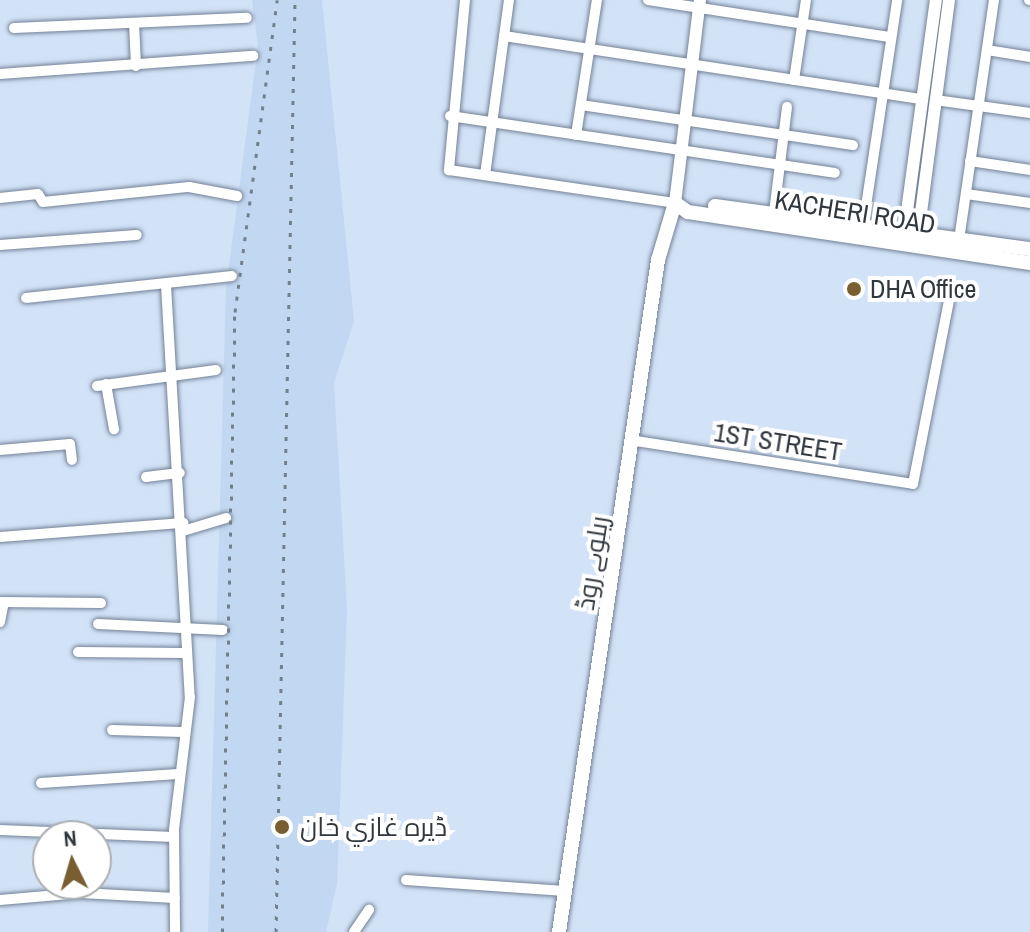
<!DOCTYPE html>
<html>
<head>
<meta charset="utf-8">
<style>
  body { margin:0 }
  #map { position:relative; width:1030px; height:932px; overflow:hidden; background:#d2e2f7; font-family:"Archivo Narrow",Cairo,sans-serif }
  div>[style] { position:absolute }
  .built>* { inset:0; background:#c2d7f1 }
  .roads { filter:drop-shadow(0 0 2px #738295) drop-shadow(0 0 2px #738295) }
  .minor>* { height:10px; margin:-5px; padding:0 5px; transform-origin:5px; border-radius:5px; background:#fff }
  .tertiary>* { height:12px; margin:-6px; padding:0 6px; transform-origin:6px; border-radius:6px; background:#fff }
  .secondary>* { height:14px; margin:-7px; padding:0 7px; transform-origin:7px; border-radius:7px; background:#fff }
  .rail>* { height:3px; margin-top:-1.5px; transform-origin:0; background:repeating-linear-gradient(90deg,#747f8d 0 4px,transparent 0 12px) }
  .dots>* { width:22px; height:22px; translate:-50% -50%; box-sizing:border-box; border:4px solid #fff; border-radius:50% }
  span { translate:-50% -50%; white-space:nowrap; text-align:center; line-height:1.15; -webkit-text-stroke:8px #fff; paint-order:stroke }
  .street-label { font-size:26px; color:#30373f }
  .poi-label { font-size:26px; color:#30373f }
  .left { translate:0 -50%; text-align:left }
  .north { position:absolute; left:32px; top:820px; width:80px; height:80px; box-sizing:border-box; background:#fff; border:2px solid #acafb2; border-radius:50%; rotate:355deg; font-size:22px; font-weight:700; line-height:32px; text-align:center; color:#30373f }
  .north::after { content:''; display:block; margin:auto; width:28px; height:36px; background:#785e30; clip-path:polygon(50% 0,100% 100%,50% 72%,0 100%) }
</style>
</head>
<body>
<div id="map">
  <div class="built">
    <i style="clip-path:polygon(252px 0,322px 0,354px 321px,334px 383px,347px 610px,337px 884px,326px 932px,208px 932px,226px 288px,258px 46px)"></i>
  </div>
  <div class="roads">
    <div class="minor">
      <i style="left:465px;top:0;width:171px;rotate:95.4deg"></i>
      <i style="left:449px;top:170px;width:228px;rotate:8.3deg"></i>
      <i style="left:648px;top:0;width:246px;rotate:8.7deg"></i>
      <i style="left:1029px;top:0;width:1px"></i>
      <i style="left:134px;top:23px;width:43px;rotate:87.3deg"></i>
      <i style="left:14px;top:28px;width:233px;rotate:-2.5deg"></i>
      <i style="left:504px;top:36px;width:423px;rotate:8.6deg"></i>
      <i style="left:987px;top:50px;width:44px;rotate:9.2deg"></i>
      <i style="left:0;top:74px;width:254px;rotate:-4.1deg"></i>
      <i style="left:794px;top:80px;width:81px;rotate:-81.5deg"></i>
      <i style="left:935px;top:100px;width:96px;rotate:7.8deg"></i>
      <i style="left:581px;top:105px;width:275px;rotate:8.4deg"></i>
      <i style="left:450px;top:116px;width:389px;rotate:8.4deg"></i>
      <i style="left:576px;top:135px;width:137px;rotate:-81.2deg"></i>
      <i style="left:970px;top:161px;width:61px;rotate:8.5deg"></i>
      <i style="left:485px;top:175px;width:177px;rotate:-82.2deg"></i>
      <i style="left:966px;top:194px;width:65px;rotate:8deg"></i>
      <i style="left:0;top:198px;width:38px;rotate:-6deg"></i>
      <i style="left:38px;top:194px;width:9px;rotate:58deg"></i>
      <i style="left:43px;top:202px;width:147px;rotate:-5.9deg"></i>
      <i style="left:189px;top:187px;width:49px;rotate:10.6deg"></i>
      <i style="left:774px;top:213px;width:107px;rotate:-83deg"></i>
      <i style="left:863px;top:226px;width:229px;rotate:-81.4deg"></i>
      <i style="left:959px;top:240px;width:243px;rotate:-81.7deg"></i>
      <i style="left:0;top:245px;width:137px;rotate:-4.2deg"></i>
      <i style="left:166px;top:285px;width:413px;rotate:86.7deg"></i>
      <i style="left:190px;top:697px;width:134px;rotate:96.9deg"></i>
      <i style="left:174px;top:830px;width:102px;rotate:89.4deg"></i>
      <i style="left:26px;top:298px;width:207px;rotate:-6.1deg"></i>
      <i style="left:106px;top:384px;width:46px;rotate:79.9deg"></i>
      <i style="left:97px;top:386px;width:120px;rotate:-7.7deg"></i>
      <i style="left:636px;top:441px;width:280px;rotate:8.8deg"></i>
      <i style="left:913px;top:484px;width:198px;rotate:-78.9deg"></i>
      <i style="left:0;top:450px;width:70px;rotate:-4.9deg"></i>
      <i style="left:70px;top:444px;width:16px;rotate:83deg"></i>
      <i style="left:146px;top:477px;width:34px;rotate:-7deg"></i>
      <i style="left:183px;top:531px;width:45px;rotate:-16.8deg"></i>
      <i style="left:0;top:537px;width:184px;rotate:-4.4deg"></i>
      <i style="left:0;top:602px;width:101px;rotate:0.6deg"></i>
      <i style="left:0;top:622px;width:20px;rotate:-79deg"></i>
      <i style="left:98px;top:624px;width:125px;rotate:2.7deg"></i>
      <i style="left:78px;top:652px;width:105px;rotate:0.5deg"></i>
      <i style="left:112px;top:730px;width:70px;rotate:1.6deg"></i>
      <i style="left:41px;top:783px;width:137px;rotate:-3.8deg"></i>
      <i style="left:0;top:830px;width:174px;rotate:2.3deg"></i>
      <i style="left:406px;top:880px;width:159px;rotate:4deg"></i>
      <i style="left:0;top:900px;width:81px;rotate:-4.9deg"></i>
      <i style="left:81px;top:893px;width:94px;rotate:3deg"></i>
      <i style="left:354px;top:932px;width:27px;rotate:-56deg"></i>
    </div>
    <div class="tertiary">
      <i style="left:675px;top:203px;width:205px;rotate:-83deg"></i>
      <i style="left:903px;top:240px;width:242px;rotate:-82.2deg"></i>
      <i style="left:917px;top:243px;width:245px;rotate:-82.5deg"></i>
    </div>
    <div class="secondary">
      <i style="left:675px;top:203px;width:16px;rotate:35deg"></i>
      <i style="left:688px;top:212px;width:346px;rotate:8.5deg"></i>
      <i style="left:715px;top:206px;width:318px;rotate:7.8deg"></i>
      <i style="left:559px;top:932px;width:679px;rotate:-81.62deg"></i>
      <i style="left:658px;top:260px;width:59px;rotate:-73.4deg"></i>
    </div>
  </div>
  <div class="rail">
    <i style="left:222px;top:932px;width:620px;rotate:-88.8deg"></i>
    <i style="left:235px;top:312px;width:315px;rotate:-82.3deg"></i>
    <i style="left:276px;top:932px;width:932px;rotate:-88.83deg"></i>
  </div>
  <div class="dots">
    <i style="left:854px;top:289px;background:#785e30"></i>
    <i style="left:282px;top:827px;background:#785e30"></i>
  </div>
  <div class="street-label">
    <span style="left:855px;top:212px;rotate:9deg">KACHERI ROAD</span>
    <span style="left:778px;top:442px;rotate:9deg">1ST STREET</span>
    <span style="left:592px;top:563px;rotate:-81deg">ریلوے روڈ</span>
  </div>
  <div class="poi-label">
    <span class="left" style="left:870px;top:289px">DHA Office</span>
    <span class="left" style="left:300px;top:827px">ڈيره غازي خان</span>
  </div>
  <div class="north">N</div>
</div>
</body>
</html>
